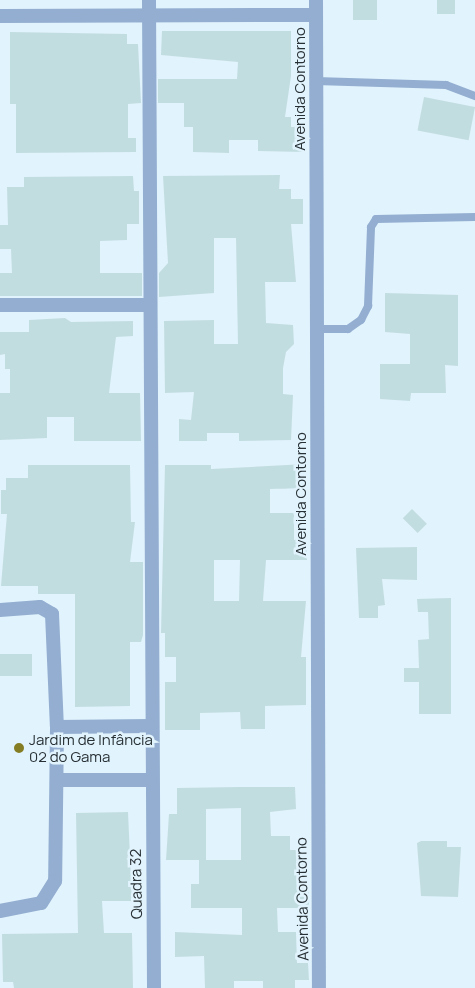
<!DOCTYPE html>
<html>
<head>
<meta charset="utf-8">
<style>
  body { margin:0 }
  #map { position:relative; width:475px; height:988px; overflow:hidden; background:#e1f3fd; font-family:Manrope,sans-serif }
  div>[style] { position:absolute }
  .building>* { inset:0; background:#c2dde0; transform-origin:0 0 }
  .service>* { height:8px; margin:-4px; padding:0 4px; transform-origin:4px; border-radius:4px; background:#93aed0 }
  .minor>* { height:14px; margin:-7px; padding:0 7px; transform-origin:7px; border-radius:7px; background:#93aed0 }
  .dots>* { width:14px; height:14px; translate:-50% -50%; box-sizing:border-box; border:2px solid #e1f3fd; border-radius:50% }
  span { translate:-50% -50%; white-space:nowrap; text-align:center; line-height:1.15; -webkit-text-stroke:5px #e1f3fd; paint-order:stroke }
  .street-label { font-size:15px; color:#273034 }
  .poi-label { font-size:15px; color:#273034 }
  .left { translate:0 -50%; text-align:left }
</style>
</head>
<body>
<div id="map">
  <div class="building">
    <i style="left:353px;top:0;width:24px;height:20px"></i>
    <i style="left:437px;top:0;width:18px;height:14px"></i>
    <i style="clip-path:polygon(162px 31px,291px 31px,291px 76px,285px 117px,291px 117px,291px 127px,303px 127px,304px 152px,258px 151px,258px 140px,229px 140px,229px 153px,193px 152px,193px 127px,184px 127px,184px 103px,158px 103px,158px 79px,237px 79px,238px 62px,161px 55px)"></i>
    <i style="clip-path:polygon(10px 32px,127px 34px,127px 44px,138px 44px,141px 103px,128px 104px,128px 138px,136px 138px,136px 152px,16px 153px,16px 104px,10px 104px)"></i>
    <i style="left:424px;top:97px;width:52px;height:34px;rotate:11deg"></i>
    <i style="clip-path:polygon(280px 175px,279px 189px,291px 189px,291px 199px,303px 199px,303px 224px,291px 224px,296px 282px,265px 282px,266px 323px,293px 325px,294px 344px,286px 352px,283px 368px,283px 394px,293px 395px,291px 440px,239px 441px,239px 433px,207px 433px,207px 441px,179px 441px,179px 419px,191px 420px,194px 392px,165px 393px,164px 321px,214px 320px,214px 344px,238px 344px,236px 238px,214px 238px,214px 293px,159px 297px,159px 273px,168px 263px,163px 176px)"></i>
    <i style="clip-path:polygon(133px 176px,134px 191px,139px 191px,139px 224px,127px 224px,127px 240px,100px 241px,100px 273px,142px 273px,142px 296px,0 296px,0 273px,12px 273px,11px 249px,0 249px,0 225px,8px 225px,7px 187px,24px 187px,24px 177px)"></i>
    <i style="clip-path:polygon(385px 293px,458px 295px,458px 366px,445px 365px,446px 393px,411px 393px,410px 401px,380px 399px,380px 364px,410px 364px,410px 334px,385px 332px)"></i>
    <i style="clip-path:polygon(65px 318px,71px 322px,133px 321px,133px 336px,116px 337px,109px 393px,140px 393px,141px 441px,74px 441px,74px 417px,47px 417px,47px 438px,0 440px,0 393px,10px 393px,10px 369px,5px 369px,5px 354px,0 355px,0 332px,29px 332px,29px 320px)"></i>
    <i style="clip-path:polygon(evenodd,306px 464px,306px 488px,270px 489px,270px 513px,294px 513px,294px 540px,306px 536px,307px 560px,266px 560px,263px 601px,306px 601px,301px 657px,306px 657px,306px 705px,265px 706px,265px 729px,241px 729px,240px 712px,200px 713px,200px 730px,165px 730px,165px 682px,176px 682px,176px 657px,165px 657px,165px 633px,161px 633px,165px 465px,211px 465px,211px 469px,306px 464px,214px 560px,240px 560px,239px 601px,214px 601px,214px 560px)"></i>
    <i style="clip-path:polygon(28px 465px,130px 465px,131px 522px,135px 522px,130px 562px,143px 562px,143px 635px,141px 642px,130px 642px,130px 706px,75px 707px,75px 594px,38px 594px,38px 586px,1px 586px,7px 514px,1px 514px,1px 490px,6px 490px,6px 478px,28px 478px)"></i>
    <i style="left:412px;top:509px;width:21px;height:13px;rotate:45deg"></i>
    <i style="clip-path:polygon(417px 547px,417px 580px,382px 579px,385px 605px,378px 606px,378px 618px,359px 618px,356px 548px)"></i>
    <i style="clip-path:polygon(451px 598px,451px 714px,419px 714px,419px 682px,404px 682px,404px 668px,419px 668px,418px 640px,429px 639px,428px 612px,418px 612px,417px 599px)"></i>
    <i style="left:0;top:654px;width:32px;height:22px"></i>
    <i style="clip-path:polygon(evenodd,239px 787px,295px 787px,296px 809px,270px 812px,271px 836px,290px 836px,290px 850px,304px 850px,304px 859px,308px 859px,309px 908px,277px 908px,278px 932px,296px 932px,297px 963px,308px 963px,309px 980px,295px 980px,295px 988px,263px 988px,263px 981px,234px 981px,234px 988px,205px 988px,204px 956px,175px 957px,175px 932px,242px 935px,242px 908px,191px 908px,191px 884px,199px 884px,199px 860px,166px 860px,169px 814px,177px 814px,177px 788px,239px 787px,241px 808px,241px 860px,206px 860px,206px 809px,241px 808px)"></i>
    <i style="clip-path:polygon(128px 812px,132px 901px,102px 901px,104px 933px,132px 933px,133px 988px,14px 988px,13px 982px,3px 982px,2px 934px,78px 933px,76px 813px)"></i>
    <i style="clip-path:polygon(421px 841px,447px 841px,447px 847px,461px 847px,458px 897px,421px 896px,417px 843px)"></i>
  </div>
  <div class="service">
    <i style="left:316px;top:81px;width:130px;rotate:1.8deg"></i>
    <i style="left:446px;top:85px;width:31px;rotate:21deg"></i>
    <i style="left:317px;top:329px;width:31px"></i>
    <i style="left:348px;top:329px;width:16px;rotate:-35deg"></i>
    <i style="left:361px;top:320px;width:16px;rotate:-63deg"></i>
    <i style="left:368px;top:306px;width:79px;rotate:-87.8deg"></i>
    <i style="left:371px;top:227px;width:9px;rotate:-58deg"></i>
    <i style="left:376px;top:219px;width:99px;rotate:-1.2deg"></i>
  </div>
  <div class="minor">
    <i style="left:149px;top:0;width:988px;rotate:89.71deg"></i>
    <i style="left:316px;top:0;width:988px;rotate:89.83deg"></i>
    <i style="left:0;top:16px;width:316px;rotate:-0.2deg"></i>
    <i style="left:0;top:305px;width:150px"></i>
    <i style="left:0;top:610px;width:40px;rotate:-4.3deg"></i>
    <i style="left:40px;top:607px;width:14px;rotate:30deg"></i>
    <i style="left:52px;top:614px;width:113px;rotate:87.5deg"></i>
    <i style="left:57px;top:727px;width:154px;rotate:90.7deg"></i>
    <i style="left:55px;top:881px;width:26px;rotate:122deg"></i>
    <i style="left:41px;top:903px;width:42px;rotate:169deg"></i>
    <i style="left:57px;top:727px;width:93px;rotate:-0.6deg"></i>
    <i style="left:57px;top:780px;width:93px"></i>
  </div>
  <div class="dots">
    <i style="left:19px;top:748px;background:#847d23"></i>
  </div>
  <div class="street-label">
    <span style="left:300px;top:89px;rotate:-90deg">Avenida Contorno</span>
    <span style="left:301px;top:494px;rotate:-90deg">Avenida Contorno</span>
    <span style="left:136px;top:884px;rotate:-91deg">Quadra 32</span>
    <span style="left:302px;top:899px;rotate:-91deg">Avenida Contorno</span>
  </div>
  <div class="poi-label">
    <span class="left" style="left:29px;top:748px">Jardim de Infância<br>02 do Gama</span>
  </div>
</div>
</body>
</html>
